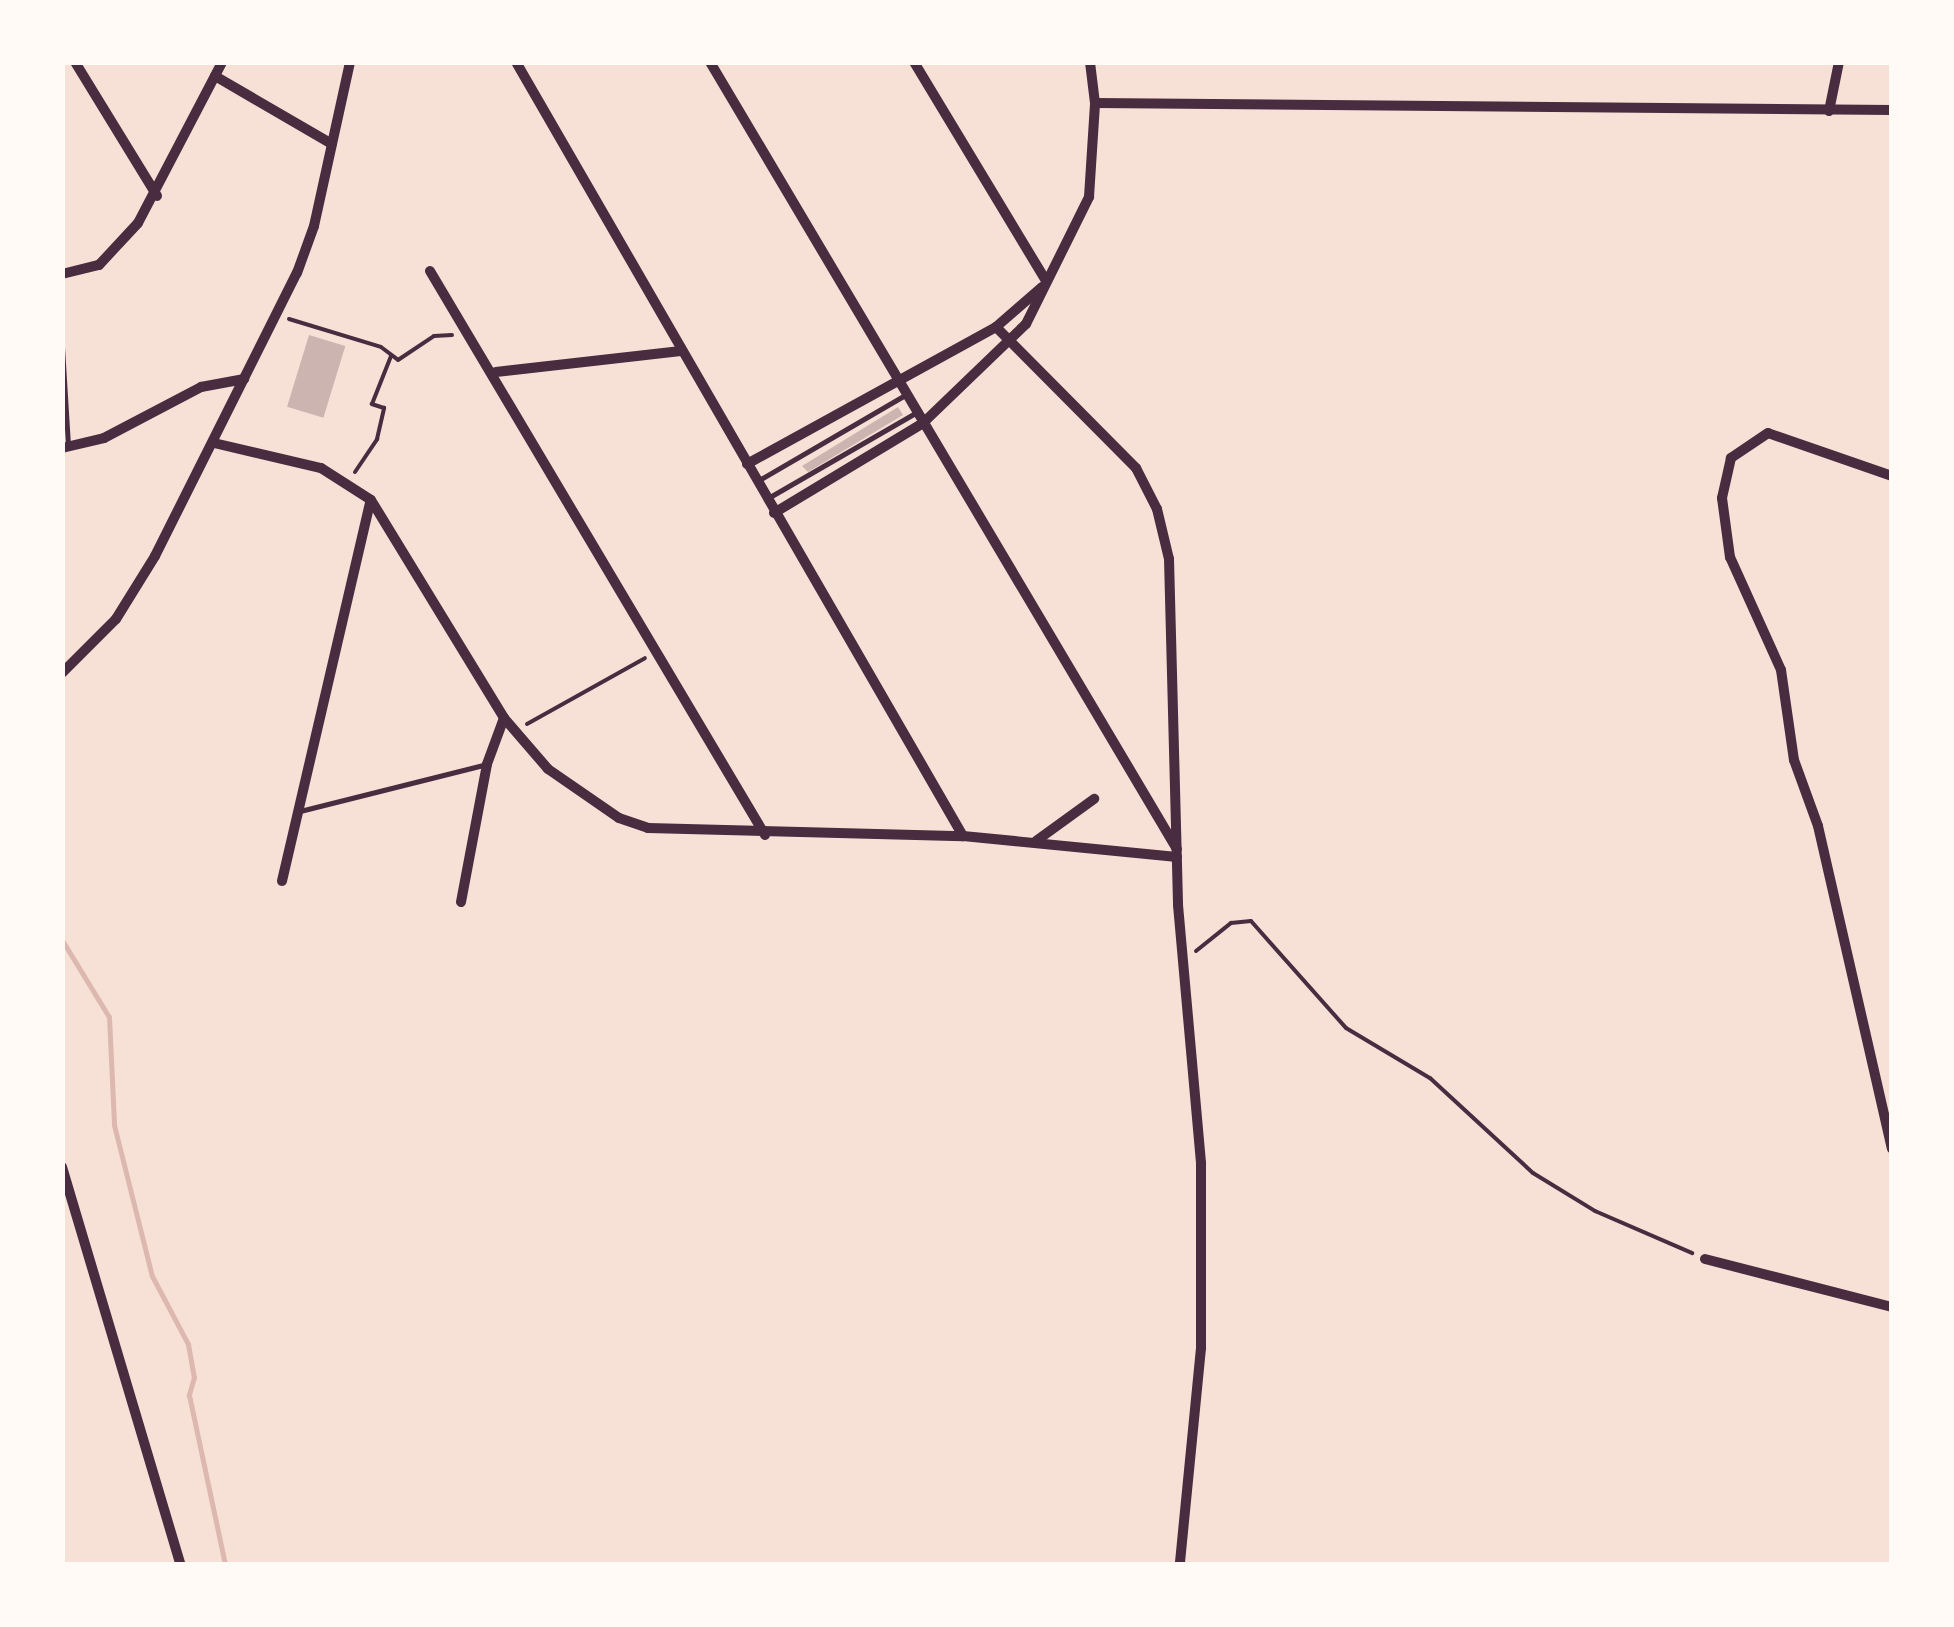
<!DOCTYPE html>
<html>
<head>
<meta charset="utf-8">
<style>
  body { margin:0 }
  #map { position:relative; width:1954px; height:1627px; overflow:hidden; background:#f7e1d7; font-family:Overpass,sans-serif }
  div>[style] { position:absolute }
  .stream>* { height:5px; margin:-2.5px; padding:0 2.5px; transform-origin:2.5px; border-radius:2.5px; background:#dcb8b0 }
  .building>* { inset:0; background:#ccb4b1; transform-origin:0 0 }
  .path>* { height:4px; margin:-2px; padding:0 2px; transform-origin:2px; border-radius:2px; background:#4a2c40 }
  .service>* { height:5px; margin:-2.5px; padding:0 2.5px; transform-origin:2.5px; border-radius:2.5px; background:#4a2c40 }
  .minor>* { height:10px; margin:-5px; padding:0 5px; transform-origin:5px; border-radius:5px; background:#4a2c40 }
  span { translate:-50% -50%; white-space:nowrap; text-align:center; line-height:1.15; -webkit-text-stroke:8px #fffaf5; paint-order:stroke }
  .frame { position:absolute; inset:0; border:65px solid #fffaf5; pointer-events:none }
</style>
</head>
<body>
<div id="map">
  <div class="stream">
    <i style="left:62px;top:940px;width:90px;rotate:58.6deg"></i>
    <i style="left:109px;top:1017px;width:108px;rotate:87.3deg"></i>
    <i style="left:114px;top:1125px;width:156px;rotate:75.9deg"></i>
    <i style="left:152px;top:1276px;width:77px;rotate:62.1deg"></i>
    <i style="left:188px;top:1344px;width:34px;rotate:80deg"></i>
    <i style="left:194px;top:1377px;width:19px;rotate:106deg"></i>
    <i style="left:189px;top:1395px;width:173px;rotate:78deg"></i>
  </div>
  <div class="building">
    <i style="left:309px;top:335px;width:38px;height:75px;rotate:17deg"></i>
    <i style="clip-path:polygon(898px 407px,903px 415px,808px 472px,802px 466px)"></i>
  </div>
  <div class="path">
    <i style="left:289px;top:319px;width:96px;rotate:16.9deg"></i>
    <i style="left:381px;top:347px;width:21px;rotate:37deg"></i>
    <i style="left:398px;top:360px;width:43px;rotate:-33.7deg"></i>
    <i style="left:434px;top:336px;width:18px;rotate:-3deg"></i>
    <i style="left:355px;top:472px;width:40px;rotate:-56deg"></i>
    <i style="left:377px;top:439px;width:32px;rotate:-77deg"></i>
    <i style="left:384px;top:408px;width:13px;rotate:-162deg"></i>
    <i style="left:372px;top:404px;width:52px;rotate:-68.4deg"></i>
    <i style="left:527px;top:724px;width:135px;rotate:-29.2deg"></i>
    <i style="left:1196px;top:951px;width:45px;rotate:-38.7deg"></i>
    <i style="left:1231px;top:923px;width:20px;rotate:-6deg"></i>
    <i style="left:1251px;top:921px;width:143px;rotate:48.4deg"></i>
    <i style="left:1346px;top:1028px;width:98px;rotate:30.8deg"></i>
    <i style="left:1430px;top:1078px;width:140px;rotate:42.7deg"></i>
    <i style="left:1533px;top:1173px;width:73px;rotate:31.5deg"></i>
    <i style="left:1595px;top:1211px;width:106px;rotate:23.4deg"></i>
  </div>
  <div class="service">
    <i style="left:62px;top:347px;width:97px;rotate:86.5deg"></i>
    <i style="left:759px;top:480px;width:169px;rotate:-30.2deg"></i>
    <i style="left:768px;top:498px;width:172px;rotate:-30deg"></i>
    <i style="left:300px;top:811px;width:193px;rotate:-14.1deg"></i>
  </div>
  <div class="minor">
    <i style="left:75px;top:62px;width:157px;rotate:58.5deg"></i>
    <i style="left:516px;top:62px;width:894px;rotate:59.99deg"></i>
    <i style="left:710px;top:62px;width:915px;rotate:59.32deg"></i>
    <i style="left:914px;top:62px;width:256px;rotate:58.9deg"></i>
    <i style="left:215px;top:76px;width:135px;rotate:30.2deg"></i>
    <i style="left:1095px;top:103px;width:797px;rotate:0.5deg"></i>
    <i style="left:1829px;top:111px;width:50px;rotate:-78.5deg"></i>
    <i style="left:430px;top:271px;width:656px;rotate:59.29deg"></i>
    <i style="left:62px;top:274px;width:38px;rotate:-14deg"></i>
    <i style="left:99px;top:265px;width:57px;rotate:-47.1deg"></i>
    <i style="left:138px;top:223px;width:182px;rotate:-62.4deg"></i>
    <i style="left:996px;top:327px;width:199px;rotate:45.2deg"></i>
    <i style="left:1136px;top:468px;width:46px;rotate:62.9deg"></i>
    <i style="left:1157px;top:509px;width:51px;rotate:76.5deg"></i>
    <i style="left:1169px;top:559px;width:346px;rotate:88.5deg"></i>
    <i style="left:1178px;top:905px;width:259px;rotate:84.9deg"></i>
    <i style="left:1201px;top:1163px;width:185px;rotate:90deg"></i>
    <i style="left:1201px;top:1348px;width:217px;rotate:95.6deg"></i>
    <i style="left:496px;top:372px;width:186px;rotate:-6.5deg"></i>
    <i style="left:214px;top:443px;width:110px;rotate:13.2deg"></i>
    <i style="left:321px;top:468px;width:59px;rotate:32.6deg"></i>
    <i style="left:371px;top:500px;width:255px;rotate:58.6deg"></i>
    <i style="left:504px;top:718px;width:67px;rotate:49.2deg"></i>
    <i style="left:548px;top:769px;width:86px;rotate:34.6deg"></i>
    <i style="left:619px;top:818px;width:31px;rotate:19deg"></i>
    <i style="left:648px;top:828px;width:315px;rotate:1.5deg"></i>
    <i style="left:963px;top:836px;width:215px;rotate:5.6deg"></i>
    <i style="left:62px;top:448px;width:43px;rotate:-13.4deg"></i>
    <i style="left:104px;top:438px;width:110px;rotate:-27.7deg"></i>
    <i style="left:201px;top:387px;width:44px;rotate:-10.5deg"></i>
    <i style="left:747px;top:464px;width:284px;rotate:-28.8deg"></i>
    <i style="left:996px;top:327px;width:61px;rotate:-41deg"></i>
    <i style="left:1892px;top:476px;width:131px;rotate:-160.9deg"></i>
    <i style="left:1768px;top:433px;width:45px;rotate:146deg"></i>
    <i style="left:1731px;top:458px;width:41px;rotate:102.7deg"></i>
    <i style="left:1722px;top:498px;width:60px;rotate:82.3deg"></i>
    <i style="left:1730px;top:557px;width:124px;rotate:65.7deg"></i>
    <i style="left:1781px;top:670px;width:91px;rotate:81.8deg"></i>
    <i style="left:1794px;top:760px;width:70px;rotate:70deg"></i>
    <i style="left:1818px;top:826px;width:331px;rotate:77.1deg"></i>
    <i style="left:774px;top:513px;width:174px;rotate:-31.1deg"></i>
    <i style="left:923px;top:423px;width:143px;rotate:-43.9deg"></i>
    <i style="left:1026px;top:324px;width:142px;rotate:-63.6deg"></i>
    <i style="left:1089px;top:197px;width:94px;rotate:-86.3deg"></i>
    <i style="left:1095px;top:103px;width:41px;rotate:-97deg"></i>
    <i style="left:62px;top:673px;width:76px;rotate:-45deg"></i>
    <i style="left:116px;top:619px;width:74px;rotate:-58.2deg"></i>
    <i style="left:155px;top:556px;width:317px;rotate:-63.4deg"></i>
    <i style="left:297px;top:273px;width:50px;rotate:-70.1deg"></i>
    <i style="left:314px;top:226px;width:168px;rotate:-77.6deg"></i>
    <i style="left:1036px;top:841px;width:72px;rotate:-35.9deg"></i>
    <i style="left:282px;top:881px;width:391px;rotate:-76.9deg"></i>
    <i style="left:461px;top:902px;width:140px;rotate:-79.3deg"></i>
    <i style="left:487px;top:764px;width:49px;rotate:-69.7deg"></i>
    <i style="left:62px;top:1167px;width:414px;rotate:73.4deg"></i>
    <i style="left:1705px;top:1259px;width:193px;rotate:14.4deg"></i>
  </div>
  <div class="frame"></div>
</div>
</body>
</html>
